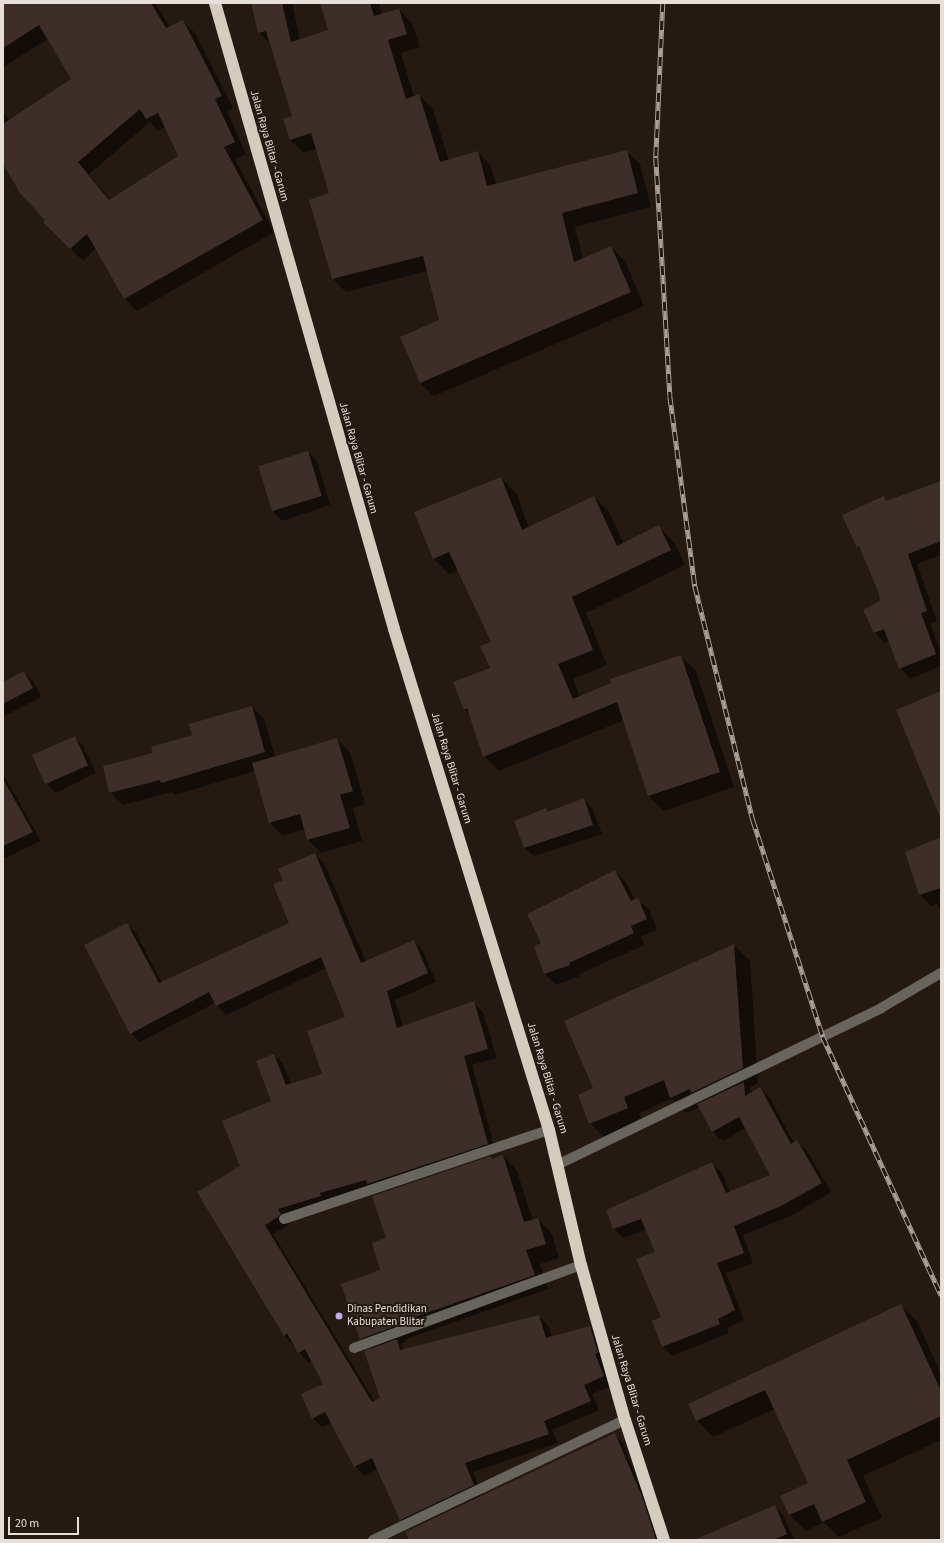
<!DOCTYPE html>
<html>
<head>
<meta charset="utf-8">
<style>
  body { margin:0 }
  #map { position:relative; width:944px; height:1543px; overflow:hidden; background:#241a11; font-family:"Source Sans 3",sans-serif }
  div>[style] { position:absolute }
  .shadow>* { inset:0; background:#0007 }
  .building>* { inset:0; background:#3d2e2a; transform-origin:0 0 }
  .minor>* { height:10px; margin:-5px; padding:0 5px; transform-origin:5px; border-radius:5px; background:#68655f }
  .highway>* { height:12px; margin:-6px; padding:0 6px; transform-origin:6px; border-radius:6px; background:#d4cdbd }
  .rail>* { height:4.5px; margin-top:-2.25px; transform-origin:0; background:repeating-linear-gradient(90deg,#241a11 0 9px,#a8a099 0 18px); box-sizing:border-box; border-block:1px solid #a8a099 }
  .dots>* { width:11px; height:11px; translate:-50% -50%; box-sizing:border-box; border:2px solid #241a11; border-radius:50% }
  span { translate:-50% -50%; white-space:nowrap; text-align:center; line-height:1.15; -webkit-text-stroke:4px #241a11; paint-order:stroke }
  .street-label { font-size:11px; color:#e7e0da }
  .poi-label { font-size:11px; color:#e7e0da }
  .left { translate:0 -50%; text-align:left }
  .frame { position:absolute; inset:0; border:4px solid #e7e0da; pointer-events:none }
  .scale { position:absolute; left:8px; top:1517px; width:71px; height:18px; box-sizing:border-box; border:2px solid #e7e0da; border-top:0; padding-left:5px; font-size:12px; line-height:14px; white-space:nowrap; color:#e7e0da; -webkit-text-stroke:3px #241a11; paint-order:stroke }
</style>
</head>
<body>
<div id="map">
  <div class="shadow">
    <i style="clip-path:polygon(evenodd,3px 3px,155px 3px,170px 27px,183px 21px,195px 33px,233px 108px,227px 111px,246px 154px,235px 159px,274px 232px,137px 311px,125px 299px,96px 248px,83px 261px,44px 222px,46px 220px,3px 163px,3px 110px,9px 121px,73px 80px,48px 39px,3px 67px,3px 3px,150px 122px,158px 131px,165px 127px,180px 156px,111px 200px,89px 174px,150px 122px)"></i>
    <i style="clip-path:polygon(252px 3px,292px 3px,300px 40px,330px 31px,321px 3px,379px 3px,382px 15px,399px 10px,412px 23px,420px 47px,401px 53px,414px 97px,419px 95px,433px 109px,449px 161px,478px 152px,491px 166px,496px 184px,626px 151px,640px 164px,651px 207px,575px 227px,583px 259px,611px 247px,625px 261px,644px 306px,434px 396px,420px 383px,401px 338px,440px 321px,427px 271px,346px 292px,333px 279px,330px 194px,317px 149px,304px 153px,290px 140px,293px 116px,272px 45px,259px 33px)"></i>
    <i style="clip-path:polygon(308px 452px,317px 461px,330px 505px,282px 521px,273px 512px)"></i>
    <i style="clip-path:polygon(501px 478px,516px 493px,529px 528px,594px 497px,609px 512px,624px 544px,659px 527px,674px 542px,685px 565px,586px 613px,607px 665px,573px 679px,580px 697px,681px 656px,696px 671px,734px 787px,664px 811px,649px 796px,624px 720px,499px 771px,484px 756px,470px 714px,464px 709px,491px 668px,492px 642px,458px 570px,449px 574px,434px 559px)"></i>
    <i style="clip-path:polygon(941px 482px,941px 555px,917px 564px,937px 621px,930px 623px,941px 652px,941px 666px,910px 679px,900px 668px,889px 641px,885px 643px,875px 633px,864px 610px,882px 602px,863px 553px,858px 547px,883px 497px,887px 501px)"></i>
    <i style="clip-path:polygon(24px 672px,33px 681px,41px 697px,3px 717px,3px 683px)"></i>
    <i style="clip-path:polygon(252px 707px,264px 719px,275px 757px,337px 739px,350px 752px,365px 804px,353px 808px,362px 841px,321px 853px,308px 840px,305px 829px,283px 836px,270px 823px,255px 771px,175px 795px,172px 792px,123px 805px,110px 792px,154px 754px)"></i>
    <i style="clip-path:polygon(74px 737px,83px 746px,96px 773px,56px 793px,47px 784px,34px 756px)"></i>
    <i style="clip-path:polygon(3px 774px,41px 841px,3px 859px)"></i>
    <i style="clip-path:polygon(584px 800px,592px 808px,602px 834px,534px 856px,525px 848px,515px 821px,545px 810px,548px 812px)"></i>
    <i style="clip-path:polygon(941px 838px,941px 913px,937px 904px,931px 906px,920px 894px)"></i>
    <i style="clip-path:polygon(315px 854px,324px 863px,366px 962px,414px 941px,423px 951px,436px 982px,395px 1000px,403px 1027px,473px 1002px,483px 1012px,497px 1058px,472px 1065px,496px 1153px,286px 1218px,289px 1223px,287px 1226px,273px 1234px,375px 1402px,381px 1398px,372px 1349px,361px 1338px,382px 1270px,388px 1239px,491px 1157px,493px 1159px,503px 1156px,517px 1171px,533px 1221px,538px 1219px,552px 1234px,559px 1258px,540px 1264px,548px 1289px,406px 1339px,407px 1341px,400px 1344px,405px 1350px,539px 1316px,548px 1325px,552px 1337px,590px 1327px,599px 1336px,613px 1385px,592px 1394px,599px 1410px,552px 1430px,558px 1443px,473px 1472px,483px 1494px,410px 1528px,401px 1519px,378px 1468px,364px 1476px,355px 1466px,332px 1423px,322px 1427px,313px 1418px,324px 1384px,312px 1360px,308px 1362px,284px 1335px,241px 1166px,273px 1102px,274px 1055px,283px 1064px,291px 1084px,323px 1075px,346px 1017px,326px 968px,226px 1015px,215px 1003px,140px 1042px,131px 1033px,127px 924px,136px 933px,162px 983px,291px 923px,284px 880px)"></i>
    <i style="clip-path:polygon(615px 871px,626px 882px,635px 900px,637px 899px,649px 910px,657px 930px,641px 937px,644px 945px,579px 974px,580px 976px,556px 985px,545px 974px,543px 944px)"></i>
    <i style="clip-path:polygon(734px 945px,750px 961px,758px 1083px,749px 1088px,753px 1092px,760px 1088px,770px 1098px,794px 1143px,797px 1141px,807px 1151px,831px 1192px,791px 1216px,743px 1235px,753px 1263px,726px 1273px,744px 1320px,727px 1328px,729px 1333px,672px 1356px,662px 1346px,663px 1318px,656px 1252px,646px 1230px,623px 1238px,614px 1228px,712px 1163px,722px 1173px,730px 1192px,771px 1175px,746px 1128px,723px 1141px,713px 1132px,700px 1107px,686px 1113px,672px 1099px,639px 1113px,643px 1123px,606px 1139px,590px 1123px,595px 1089px,566px 1022px)"></i>
    <i style="clip-path:polygon(900px 1305px,917px 1321px,941px 1374px,941px 1440px,863px 1476px,882px 1518px,839px 1537px,824px 1522px,806px 1531px,789px 1514px,809px 1484px,775px 1409px,713px 1437px,697px 1420px)"></i>
    <i style="clip-path:polygon(615px 1435px,623px 1443px,661px 1540px,410px 1540px)"></i>
    <i style="clip-path:polygon(775px 1507px,784px 1516px,794px 1540px,732px 1540px)"></i>
  </div>
  <div class="building">
    <i style="clip-path:polygon(evenodd,3px 3px,151px 3px,166px 28px,183px 20px,222px 96px,215px 99px,235px 142px,224px 147px,263px 220px,124px 299px,87px 234px,70px 249px,43px 222px,45px 220px,20px 193px,3px 164px,3px 124px,71px 79px,39px 25px,3px 48px,3px 3px,140px 109px,146px 119px,158px 113px,178px 156px,109px 200px,78px 162px,140px 109px)"></i>
    <i style="clip-path:polygon(251px 3px,282px 3px,291px 42px,328px 30px,320px 3px,370px 3px,374px 16px,399px 9px,407px 34px,388px 40px,406px 99px,419px 94px,440px 162px,478px 151px,487px 186px,627px 150px,638px 193px,562px 213px,574px 262px,611px 246px,631px 292px,420px 383px,400px 337px,439px 320px,423px 256px,332px 279px,309px 200px,329px 193px,311px 133px,290px 140px,283px 119px,292px 116px,266px 31px,258px 33px)"></i>
    <i style="left:308px;top:451px;width:47px;height:52px;rotate:73deg"></i>
    <i style="clip-path:polygon(501px 477px,522px 530px,594px 496px,617px 546px,659px 525px,671px 550px,572px 597px,593px 650px,558px 664px,573px 699px,611px 683px,610px 679px,681px 655px,720px 772px,648px 796px,617px 702px,483px 757px,467px 708px,464px 710px,453px 682px,490px 668px,480px 646px,491px 642px,449px 552px,433px 559px,414px 512px)"></i>
    <i style="clip-path:polygon(941px 481px,941px 541px,908px 554px,927px 611px,921px 613px,936px 654px,899px 669px,884px 629px,874px 633px,863px 610px,880px 601px,879px 594px,859px 546px,857px 548px,842px 515px,884px 496px,886px 501px)"></i>
    <i style="clip-path:polygon(24px 671px,33px 688px,3px 704px,3px 682px)"></i>
    <i style="clip-path:polygon(941px 691px,941px 817px,940px 817px,896px 710px)"></i>
    <i style="clip-path:polygon(252px 706px,265px 752px,161px 783px,160px 780px,109px 793px,103px 766px,153px 753px,151px 747px,192px 735px,189px 724px)"></i>
    <i style="left:75px;top:736px;width:32px;height:47px;rotate:66deg"></i>
    <i style="clip-path:polygon(337px 738px,353px 791px,340px 795px,350px 828px,307px 840px,300px 814px,269px 823px,252px 763px)"></i>
    <i style="clip-path:polygon(3px 779px,33px 832px,3px 846px)"></i>
    <i style="clip-path:polygon(584px 798px,593px 825px,524px 848px,514px 821px,546px 808px,547px 812px)"></i>
    <i style="clip-path:polygon(941px 837px,941px 888px,919px 895px,905px 852px)"></i>
    <i style="clip-path:polygon(315px 853px,361px 963px,414px 940px,428px 973px,387px 991px,397px 1028px,474px 1001px,488px 1049px,464px 1056px,488px 1144px,367px 1184px,366px 1180px,320px 1193px,321px 1196px,278px 1209px,281px 1214px,278px 1217px,265px 1225px,372px 1402px,380px 1398px,364px 1351px,397px 1339px,400px 1350px,539px 1315px,546px 1338px,590px 1326px,598px 1353px,595px 1354px,604px 1376px,584px 1385px,591px 1401px,544px 1421px,549px 1434px,465px 1463px,474px 1485px,400px 1520px,372px 1458px,354px 1467px,325px 1412px,312px 1419px,301px 1394px,323px 1384px,305px 1349px,298px 1353px,287px 1333px,284px 1336px,197px 1192px,240px 1166px,222px 1121px,271px 1101px,256px 1061px,274px 1054px,286px 1085px,322px 1074px,307px 1031px,345px 1017px,321px 957px,216px 1006px,209px 992px,130px 1034px,84px 945px,127px 923px,159px 983px,289px 923px,273px 884px,283px 880px,278px 869px)"></i>
    <i style="clip-path:polygon(615px 870px,631px 901px,638px 898px,647px 919px,631px 926px,634px 933px,569px 963px,570px 965px,544px 974px,534px 946px,541px 943px,527px 914px)"></i>
    <i style="clip-path:polygon(734px 944px,743px 1068px,691px 1093px,690px 1089px,670px 1098px,664px 1080px,624px 1097px,628px 1108px,589px 1124px,578px 1095px,593px 1088px,564px 1021px)"></i>
    <i style="clip-path:polygon(744px 1082px,745px 1096px,760px 1087px,791px 1144px,797px 1140px,822px 1183px,781px 1206px,734px 1226px,744px 1253px,717px 1263px,735px 1310px,718px 1319px,720px 1324px,662px 1347px,652px 1321px,661px 1317px,636px 1259px,655px 1252px,641px 1219px,613px 1229px,606px 1210px,712px 1162px,726px 1193px,770px 1175px,739px 1117px,712px 1132px,697px 1104px)"></i>
    <i style="clip-path:polygon(503px 1155px,524px 1222px,538px 1218px,546px 1244px,526px 1250px,535px 1275px,392px 1325px,393px 1327px,360px 1339px,341px 1284px,380px 1270px,372px 1243px,386px 1238px,372px 1196px,491px 1156px,492px 1159px)"></i>
    <i style="clip-path:polygon(901px 1304px,941px 1391px,941px 1416px,847px 1460px,866px 1502px,822px 1522px,814px 1504px,789px 1515px,780px 1496px,808px 1483px,765px 1390px,696px 1421px,688px 1404px)"></i>
    <i style="clip-path:polygon(615px 1433px,643px 1499px,656px 1540px,409px 1540px,405px 1532px)"></i>
    <i style="clip-path:polygon(775px 1505px,787px 1534px,773px 1540px,694px 1540px)"></i>
  </div>
  <div class="minor">
    <i style="left:559px;top:1164px;width:358px;rotate:-25.8deg"></i>
    <i style="left:881px;top:1008px;width:69px;rotate:-30.3deg"></i>
    <i style="left:284px;top:1219px;width:280px;rotate:-18.6deg"></i>
    <i style="left:354px;top:1348px;width:242px;rotate:-20.1deg"></i>
    <i style="left:373px;top:1540px;width:279px;rotate:-25.5deg"></i>
  </div>
  <div class="highway">
    <i style="left:215px;top:3px;width:651px;rotate:74.04deg"></i>
    <i style="left:394px;top:629px;width:524px;rotate:72.81deg"></i>
    <i style="left:549px;top:1130px;width:139px;rotate:76.7deg"></i>
    <i style="left:581px;top:1265px;width:161px;rotate:74.2deg"></i>
    <i style="left:625px;top:1420px;width:126px;rotate:72deg"></i>
  </div>
  <div class="rail">
    <i style="left:663px;top:3px;width:155px;rotate:92.6deg"></i>
    <i style="left:656px;top:158px;width:238px;rotate:86.6deg"></i>
    <i style="left:670px;top:396px;width:192px;rotate:82.5deg"></i>
    <i style="left:695px;top:586px;width:241px;rotate:76.1deg"></i>
    <i style="left:753px;top:820px;width:228px;rotate:72.1deg"></i>
    <i style="left:823px;top:1037px;width:284px;rotate:65.4deg"></i>
  </div>
  <div class="dots">
    <i style="left:339px;top:1316px;background:#c3a7f2"></i>
  </div>
  <div class="street-label">
    <span style="left:269px;top:146px;rotate:74deg">Jalan Raya Blitar - Garum</span>
    <span style="left:358px;top:458px;rotate:74deg">Jalan Raya Blitar - Garum</span>
    <span style="left:451px;top:768px;rotate:73deg">Jalan Raya Blitar - Garum</span>
    <span style="left:547px;top:1078px;rotate:73deg">Jalan Raya Blitar - Garum</span>
    <span style="left:631px;top:1390px;rotate:73deg">Jalan Raya Blitar - Garum</span>
  </div>
  <div class="poi-label">
    <span class="left" style="left:347px;top:1316px">Dinas Pendidikan<br>Kabupaten Blitar</span>
  </div>
  <div class="frame"></div>
  <div class="scale">20 m</div>
</div>
</body>
</html>
